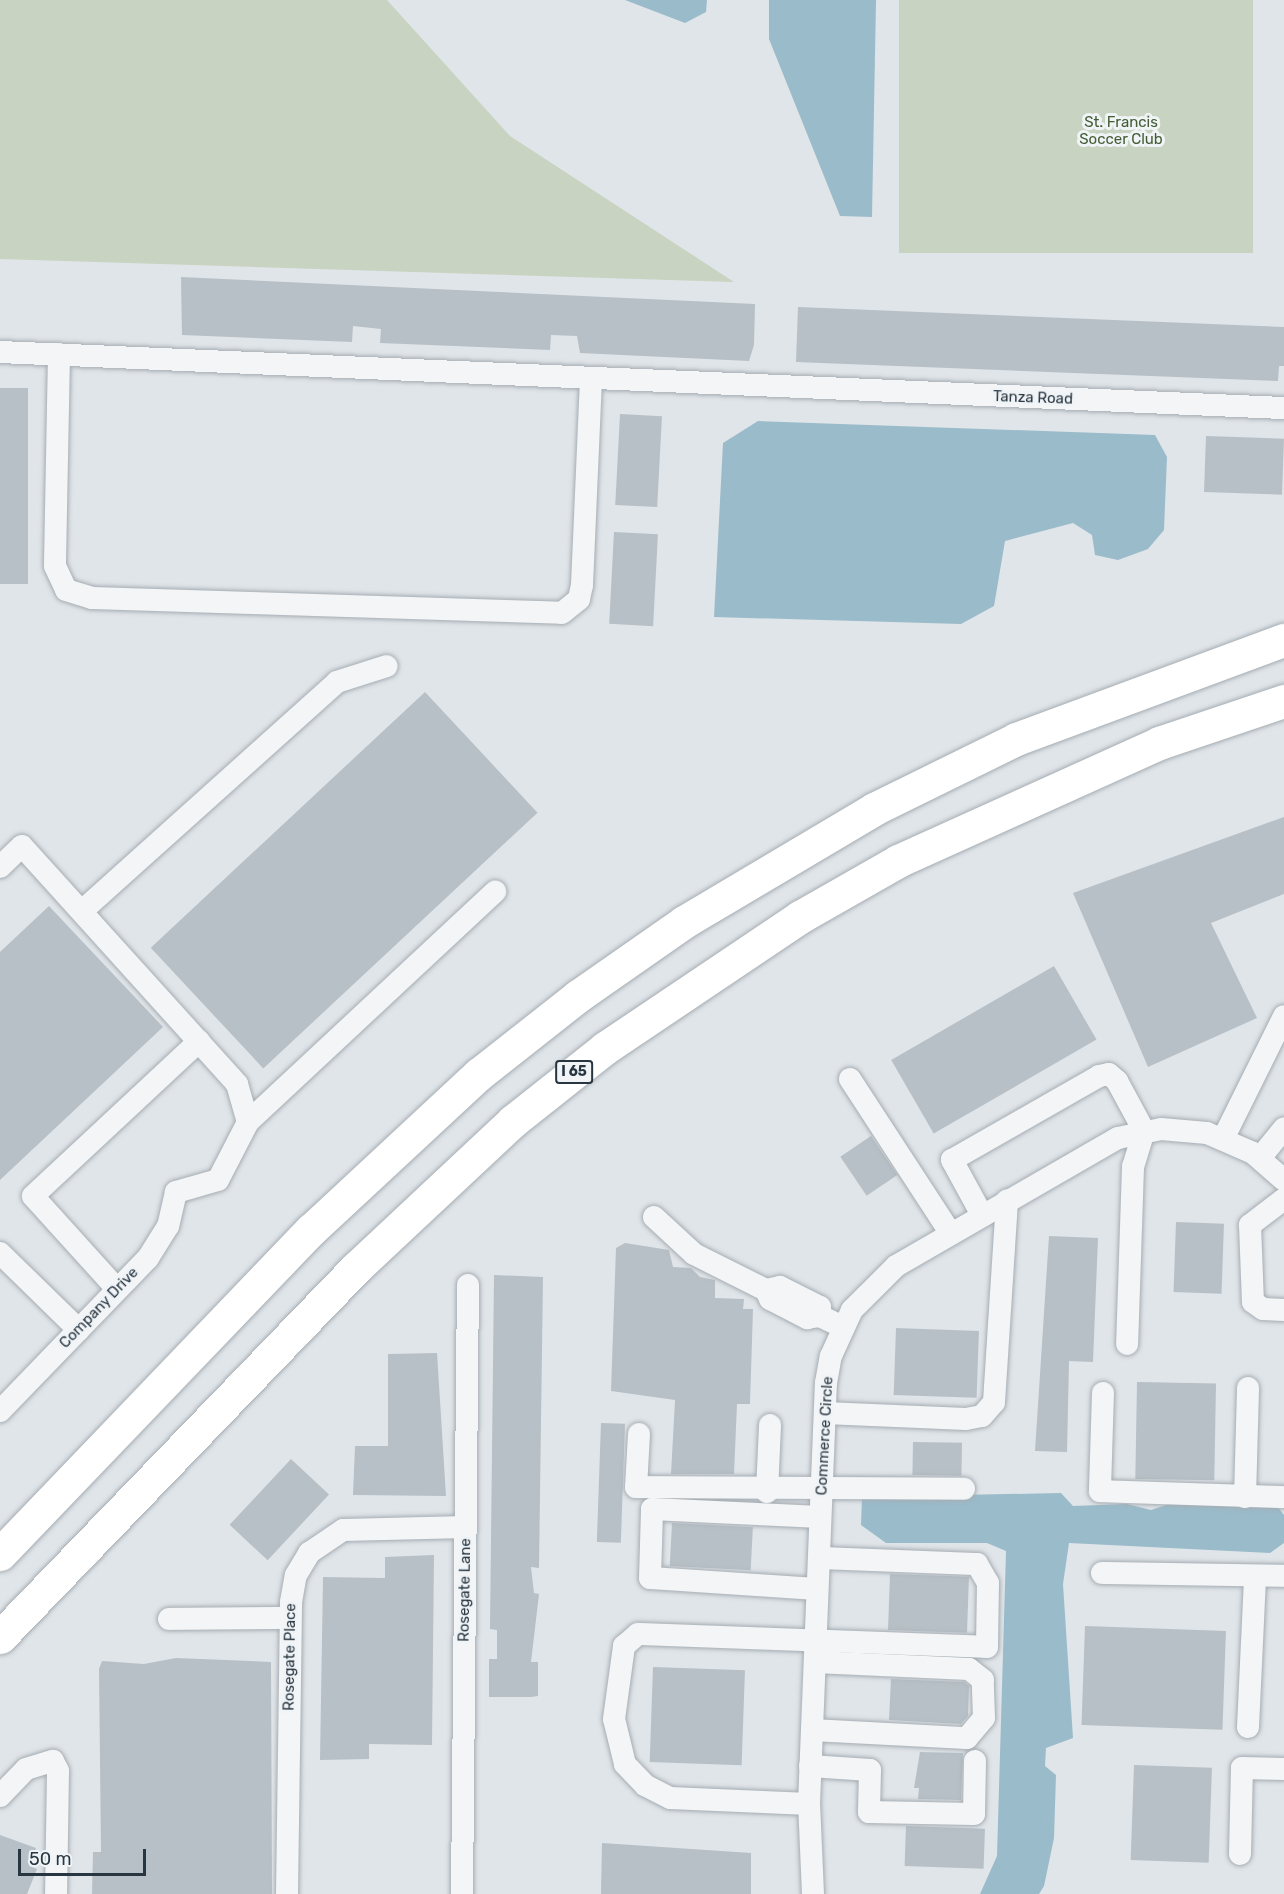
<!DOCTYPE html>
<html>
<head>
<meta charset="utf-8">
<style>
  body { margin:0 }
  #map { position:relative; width:1284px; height:1894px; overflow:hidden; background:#e0e5e9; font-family:Rubik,sans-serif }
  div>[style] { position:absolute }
  .green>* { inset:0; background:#c9d3c1; transform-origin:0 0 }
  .water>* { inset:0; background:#9abbca }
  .building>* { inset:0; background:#b7c0c6; transform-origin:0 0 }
  .roads { filter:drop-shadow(0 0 2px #a5adb3) drop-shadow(0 0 2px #a5adb3) }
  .minor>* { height:22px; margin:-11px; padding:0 11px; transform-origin:11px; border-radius:11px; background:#f3f5f7 }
  .highway>* { height:33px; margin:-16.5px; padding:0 16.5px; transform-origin:16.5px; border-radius:16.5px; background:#fff }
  span { translate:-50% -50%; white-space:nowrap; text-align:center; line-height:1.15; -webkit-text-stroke:6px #f0f4f7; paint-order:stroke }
  .shield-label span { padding:2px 4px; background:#f0f4f7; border:2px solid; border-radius:4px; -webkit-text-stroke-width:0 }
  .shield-label { font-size:14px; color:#283641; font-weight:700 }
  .park-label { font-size:15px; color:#445d35 }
  .street-label { font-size:15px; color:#283641 }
  .scale { position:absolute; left:18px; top:1849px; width:128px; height:27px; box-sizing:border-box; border:3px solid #283641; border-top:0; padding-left:8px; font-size:18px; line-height:21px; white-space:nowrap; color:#283641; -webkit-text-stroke:4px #f0f4f7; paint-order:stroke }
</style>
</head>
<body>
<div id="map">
  <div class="green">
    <i style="clip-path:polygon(0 0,387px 0,510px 136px,734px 282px,0 259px)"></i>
    <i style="left:899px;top:0;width:354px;height:253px"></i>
  </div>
  <div class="water">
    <i style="clip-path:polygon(625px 0,707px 0,706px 12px,685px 23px)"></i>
    <i style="clip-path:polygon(769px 0,876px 0,872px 217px,840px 216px,769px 39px)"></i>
    <i style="clip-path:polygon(758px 421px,1155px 435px,1167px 457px,1164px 530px,1148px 549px,1118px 560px,1095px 555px,1092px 535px,1073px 523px,1005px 541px,994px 606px,961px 624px,714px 617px,723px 443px)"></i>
    <i style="clip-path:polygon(1061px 1493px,1073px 1506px,1127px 1504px,1151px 1510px,1169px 1504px,1276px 1505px,1284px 1515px,1284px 1543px,1270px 1553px,1069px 1543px,1063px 1584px,1073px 1738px,1046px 1748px,1045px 1766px,1056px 1775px,1054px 1838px,1044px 1886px,1039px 1894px,980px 1894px,997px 1856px,1006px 1551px,987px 1543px,886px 1543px,861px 1525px,862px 1497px)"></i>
  </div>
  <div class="building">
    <i style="clip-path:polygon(181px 277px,755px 304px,754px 345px,749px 361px,580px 353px,577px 336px,551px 335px,550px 350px,380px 343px,381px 329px,353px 326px,352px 342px,182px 335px)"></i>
    <i style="clip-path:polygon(798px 307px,1284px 327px,1284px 366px,1279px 366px,1278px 381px,796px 362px)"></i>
    <i style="left:0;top:388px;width:28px;height:196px"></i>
    <i style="left:620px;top:414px;width:42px;height:91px;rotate:3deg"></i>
    <i style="left:1206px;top:436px;width:78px;height:56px;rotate:2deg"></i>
    <i style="left:614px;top:532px;width:44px;height:92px;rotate:3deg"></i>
    <i style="left:425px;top:692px;width:165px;height:375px;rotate:47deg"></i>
    <i style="clip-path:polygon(1284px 817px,1284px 894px,1211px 923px,1257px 1018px,1148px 1067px,1073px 893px)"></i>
    <i style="clip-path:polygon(49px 906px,163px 1027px,0 1180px,0 952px)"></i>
    <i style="left:1054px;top:966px;width:85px;height:188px;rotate:60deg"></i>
    <i style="left:871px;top:1136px;width:47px;height:37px;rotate:56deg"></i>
    <i style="left:1176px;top:1222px;width:48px;height:70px;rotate:2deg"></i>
    <i style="clip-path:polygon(1049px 1236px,1098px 1238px,1093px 1362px,1069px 1361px,1067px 1452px,1035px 1451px)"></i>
    <i style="clip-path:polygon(625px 1243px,669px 1250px,673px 1267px,691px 1268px,700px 1277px,715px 1280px,715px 1298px,744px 1299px,743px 1309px,753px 1309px,750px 1404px,737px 1404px,734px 1474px,671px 1474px,675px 1400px,611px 1391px,616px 1248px)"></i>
    <i style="clip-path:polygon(494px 1275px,543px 1277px,539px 1568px,531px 1567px,534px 1593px,539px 1594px,531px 1662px,538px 1662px,538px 1696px,531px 1697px,489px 1697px,489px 1659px,497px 1659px,497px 1630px,490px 1629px)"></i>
    <i style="left:896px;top:1328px;width:83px;height:67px;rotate:2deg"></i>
    <i style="clip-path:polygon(437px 1353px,446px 1496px,353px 1495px,355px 1446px,388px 1446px,388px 1354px)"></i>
    <i style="left:1137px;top:1382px;width:79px;height:97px;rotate:1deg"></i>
    <i style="left:601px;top:1423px;width:24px;height:119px;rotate:2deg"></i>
    <i style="left:913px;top:1442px;width:49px;height:33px;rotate:1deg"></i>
    <i style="left:291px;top:1459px;width:52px;height:90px;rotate:43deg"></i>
    <i style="left:672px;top:1523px;width:81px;height:43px;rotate:3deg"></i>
    <i style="clip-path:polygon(434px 1555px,432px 1745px,369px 1744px,369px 1759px,320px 1760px,323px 1577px,385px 1578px,385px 1557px)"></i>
    <i style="left:890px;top:1574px;width:79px;height:56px;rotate:2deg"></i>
    <i style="left:1085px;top:1626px;width:141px;height:99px;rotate:2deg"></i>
    <i style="clip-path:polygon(176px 1658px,271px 1662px,272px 1894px,92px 1894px,93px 1852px,101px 1852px,99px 1669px,102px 1661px,144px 1664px)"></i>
    <i style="left:653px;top:1667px;width:92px;height:95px;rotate:2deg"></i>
    <i style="clip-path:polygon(891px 1679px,964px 1682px,969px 1686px,968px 1716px,961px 1724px,889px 1720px)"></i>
    <i style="clip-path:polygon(920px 1752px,963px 1753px,961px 1800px,918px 1799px,919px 1788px,914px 1788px)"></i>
    <i style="left:1134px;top:1765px;width:78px;height:95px;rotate:2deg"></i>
    <i style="left:906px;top:1826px;width:79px;height:40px;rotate:2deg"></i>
    <i style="clip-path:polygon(0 1835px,36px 1848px,29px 1866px,37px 1869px,27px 1894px,0 1894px)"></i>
    <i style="clip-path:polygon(602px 1843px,751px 1853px,751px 1894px,601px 1894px)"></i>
  </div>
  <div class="roads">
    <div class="minor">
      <i style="left:0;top:352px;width:1285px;rotate:2.5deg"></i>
      <i style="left:59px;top:354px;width:212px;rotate:91.1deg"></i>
      <i style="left:55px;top:566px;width:26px;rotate:65deg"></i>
      <i style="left:66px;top:590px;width:27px;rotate:17deg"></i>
      <i style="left:92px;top:598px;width:470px;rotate:1.8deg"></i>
      <i style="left:562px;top:613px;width:22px;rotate:-39deg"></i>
      <i style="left:579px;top:599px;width:14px;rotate:-78deg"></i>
      <i style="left:582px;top:585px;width:205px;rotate:-87.5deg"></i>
      <i style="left:0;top:867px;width:30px;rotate:-44deg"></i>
      <i style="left:22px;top:846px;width:321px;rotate:47.9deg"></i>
      <i style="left:237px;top:1084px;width:40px;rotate:74deg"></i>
      <i style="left:248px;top:1122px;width:65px;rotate:117.3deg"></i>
      <i style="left:218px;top:1180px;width:44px;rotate:164.1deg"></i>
      <i style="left:176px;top:1192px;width:35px;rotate:103deg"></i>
      <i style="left:168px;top:1226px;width:38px;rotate:122deg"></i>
      <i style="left:148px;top:1258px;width:213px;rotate:134deg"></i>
      <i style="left:83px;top:910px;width:341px;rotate:-41.9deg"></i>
      <i style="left:337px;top:682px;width:52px;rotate:-17.7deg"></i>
      <i style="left:850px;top:1079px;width:185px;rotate:56.9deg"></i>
      <i style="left:248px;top:1122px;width:338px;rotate:-43deg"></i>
      <i style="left:1223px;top:1139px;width:137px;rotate:-63.6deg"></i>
      <i style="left:1260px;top:1158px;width:38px;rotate:-51deg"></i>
      <i style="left:1284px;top:1199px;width:43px;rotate:142.6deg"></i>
      <i style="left:1250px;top:1225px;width:77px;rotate:87.8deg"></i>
      <i style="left:1253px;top:1302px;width:12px;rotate:35deg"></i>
      <i style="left:1263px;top:1309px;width:21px;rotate:3deg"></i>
      <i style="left:982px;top:1215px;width:63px;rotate:-118.6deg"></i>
      <i style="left:952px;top:1160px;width:169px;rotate:-29.7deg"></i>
      <i style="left:1099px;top:1076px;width:10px;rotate:-11deg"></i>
      <i style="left:1109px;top:1074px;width:11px;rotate:41deg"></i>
      <i style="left:1117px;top:1081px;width:57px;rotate:61.6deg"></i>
      <i style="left:1144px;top:1131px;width:38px;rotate:107deg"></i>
      <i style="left:1133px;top:1167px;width:177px;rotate:91.9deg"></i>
      <i style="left:654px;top:1217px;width:54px;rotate:42.8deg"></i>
      <i style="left:694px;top:1254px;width:80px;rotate:26.6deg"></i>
      <i style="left:0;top:1253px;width:110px;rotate:44.3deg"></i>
      <i style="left:117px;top:1289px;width:125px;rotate:-132.1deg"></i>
      <i style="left:33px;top:1196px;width:227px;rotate:-43deg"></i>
      <i style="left:820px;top:1316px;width:9px;rotate:-90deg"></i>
      <i style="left:820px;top:1307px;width:45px;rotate:-153.4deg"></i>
      <i style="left:780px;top:1287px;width:14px;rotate:168deg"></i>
      <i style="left:766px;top:1290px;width:10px;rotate:66deg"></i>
      <i style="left:770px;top:1299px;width:42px;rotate:27.2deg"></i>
      <i style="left:807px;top:1318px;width:13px;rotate:-9deg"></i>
      <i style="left:820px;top:1316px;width:25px;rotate:26deg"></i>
      <i style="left:1103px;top:1393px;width:98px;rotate:91.8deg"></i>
      <i style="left:1100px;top:1491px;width:184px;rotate:1.9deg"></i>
      <i style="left:825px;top:1413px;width:141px;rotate:2.4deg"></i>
      <i style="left:966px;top:1419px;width:16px;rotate:-11deg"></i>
      <i style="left:982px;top:1416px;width:18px;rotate:-49deg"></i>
      <i style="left:994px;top:1402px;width:202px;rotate:-86.3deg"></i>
      <i style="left:639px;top:1434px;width:53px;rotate:93.2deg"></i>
      <i style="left:636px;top:1487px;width:328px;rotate:0.3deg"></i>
      <i style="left:767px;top:1492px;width:67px;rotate:-87.4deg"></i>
      <i style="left:1245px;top:1497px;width:109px;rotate:-88.4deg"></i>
      <i style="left:1102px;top:1573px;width:182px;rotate:0.9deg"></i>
      <i style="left:817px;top:1589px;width:167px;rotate:-176.2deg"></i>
      <i style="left:650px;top:1578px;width:69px;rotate:-88.3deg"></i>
      <i style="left:652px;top:1509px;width:168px;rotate:2.7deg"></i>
      <i style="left:169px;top:1619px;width:121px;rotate:-0.5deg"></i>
      <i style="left:1248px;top:1727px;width:151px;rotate:-87.3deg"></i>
      <i style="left:812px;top:1730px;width:155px;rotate:3deg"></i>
      <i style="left:967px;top:1738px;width:26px;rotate:-50deg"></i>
      <i style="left:984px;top:1718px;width:38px;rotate:-92deg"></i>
      <i style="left:983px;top:1680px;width:18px;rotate:-142deg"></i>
      <i style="left:969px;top:1669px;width:154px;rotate:-177.4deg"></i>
      <i style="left:810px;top:1766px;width:60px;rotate:3.8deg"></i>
      <i style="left:870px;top:1770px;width:42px;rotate:91.4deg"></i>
      <i style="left:869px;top:1812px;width:105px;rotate:1.1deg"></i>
      <i style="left:974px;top:1814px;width:53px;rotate:-88.9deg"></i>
      <i style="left:0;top:1796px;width:37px;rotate:-46deg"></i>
      <i style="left:26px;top:1769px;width:28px;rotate:-17deg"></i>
      <i style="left:53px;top:1761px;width:11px;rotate:63deg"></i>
      <i style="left:58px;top:1771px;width:123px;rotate:90.9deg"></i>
      <i style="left:809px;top:1804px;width:139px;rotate:-177.5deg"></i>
      <i style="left:670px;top:1798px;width:28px;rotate:-153deg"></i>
      <i style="left:645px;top:1785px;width:29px;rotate:-134deg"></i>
      <i style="left:625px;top:1764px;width:46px;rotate:-103.7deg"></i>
      <i style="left:614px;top:1719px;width:74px;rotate:-82.2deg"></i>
      <i style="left:624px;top:1646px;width:18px;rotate:-41deg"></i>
      <i style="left:638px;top:1634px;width:349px;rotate:2.1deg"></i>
      <i style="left:987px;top:1647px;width:64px;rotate:-89.1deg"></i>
      <i style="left:988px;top:1583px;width:22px;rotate:-120deg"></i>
      <i style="left:977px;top:1564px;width:158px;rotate:-177.8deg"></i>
      <i style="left:1240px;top:1854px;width:86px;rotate:-88.7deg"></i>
      <i style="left:1242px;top:1768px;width:42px;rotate:1.4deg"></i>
      <i style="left:287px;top:1894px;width:292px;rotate:-89.2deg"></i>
      <i style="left:291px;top:1602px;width:27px;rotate:-80deg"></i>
      <i style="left:296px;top:1575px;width:26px;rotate:-59deg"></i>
      <i style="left:309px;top:1553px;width:41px;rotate:-34.1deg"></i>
      <i style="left:343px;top:1530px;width:123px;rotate:-1.4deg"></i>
      <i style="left:462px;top:1894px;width:609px;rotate:-89.44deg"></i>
      <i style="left:813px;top:1894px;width:90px;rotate:-92.5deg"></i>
      <i style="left:809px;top:1804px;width:421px;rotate:-87.7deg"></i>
      <i style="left:826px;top:1383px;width:27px;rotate:-80deg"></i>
      <i style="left:831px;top:1356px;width:51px;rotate:-65.5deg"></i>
      <i style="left:852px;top:1310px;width:62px;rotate:-45deg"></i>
      <i style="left:896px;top:1266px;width:256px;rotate:-30deg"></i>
      <i style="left:1118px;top:1138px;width:44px;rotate:-11.8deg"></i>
      <i style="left:1161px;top:1129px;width:46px;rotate:5deg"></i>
      <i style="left:1207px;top:1133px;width:50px;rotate:23.5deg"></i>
      <i style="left:1253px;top:1153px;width:41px;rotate:41.1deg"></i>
    </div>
    <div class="highway">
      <i style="left:0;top:1554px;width:449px;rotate:-46.2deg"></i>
      <i style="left:311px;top:1230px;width:229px;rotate:-42.9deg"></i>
      <i style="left:479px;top:1074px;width:126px;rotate:-38.2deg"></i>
      <i style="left:578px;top:996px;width:129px;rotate:-34.9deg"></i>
      <i style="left:684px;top:922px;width:221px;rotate:-30.7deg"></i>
      <i style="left:874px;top:809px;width:158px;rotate:-26.2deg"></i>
      <i style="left:1016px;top:739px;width:286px;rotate:-20.3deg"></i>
      <i style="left:0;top:1637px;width:513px;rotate:-46.03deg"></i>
      <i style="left:356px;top:1268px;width:215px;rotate:-43.1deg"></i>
      <i style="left:513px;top:1121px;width:117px;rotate:-38.4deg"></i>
      <i style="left:605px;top:1048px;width:235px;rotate:-33.9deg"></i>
      <i style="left:800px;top:917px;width:113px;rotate:-29.7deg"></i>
      <i style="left:898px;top:861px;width:286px;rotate:-24.3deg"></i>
      <i style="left:1159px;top:743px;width:132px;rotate:-18.6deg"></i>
    </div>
  </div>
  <div class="shield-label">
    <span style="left:574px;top:1072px">I 65</span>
  </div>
  <div class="park-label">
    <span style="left:1121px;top:131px">St. Francis<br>Soccer Club</span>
  </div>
  <div class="street-label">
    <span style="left:1033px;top:398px;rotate:2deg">Tanza Road</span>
    <span style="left:99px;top:1308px;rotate:-46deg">Company Drive</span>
    <span style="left:825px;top:1436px;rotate:-87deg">Commerce Circle</span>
    <span style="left:465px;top:1590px;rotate:-89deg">Rosegate Lane</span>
    <span style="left:290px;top:1657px;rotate:-89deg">Rosegate Place</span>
  </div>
  <div class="scale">50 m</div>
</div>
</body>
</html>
